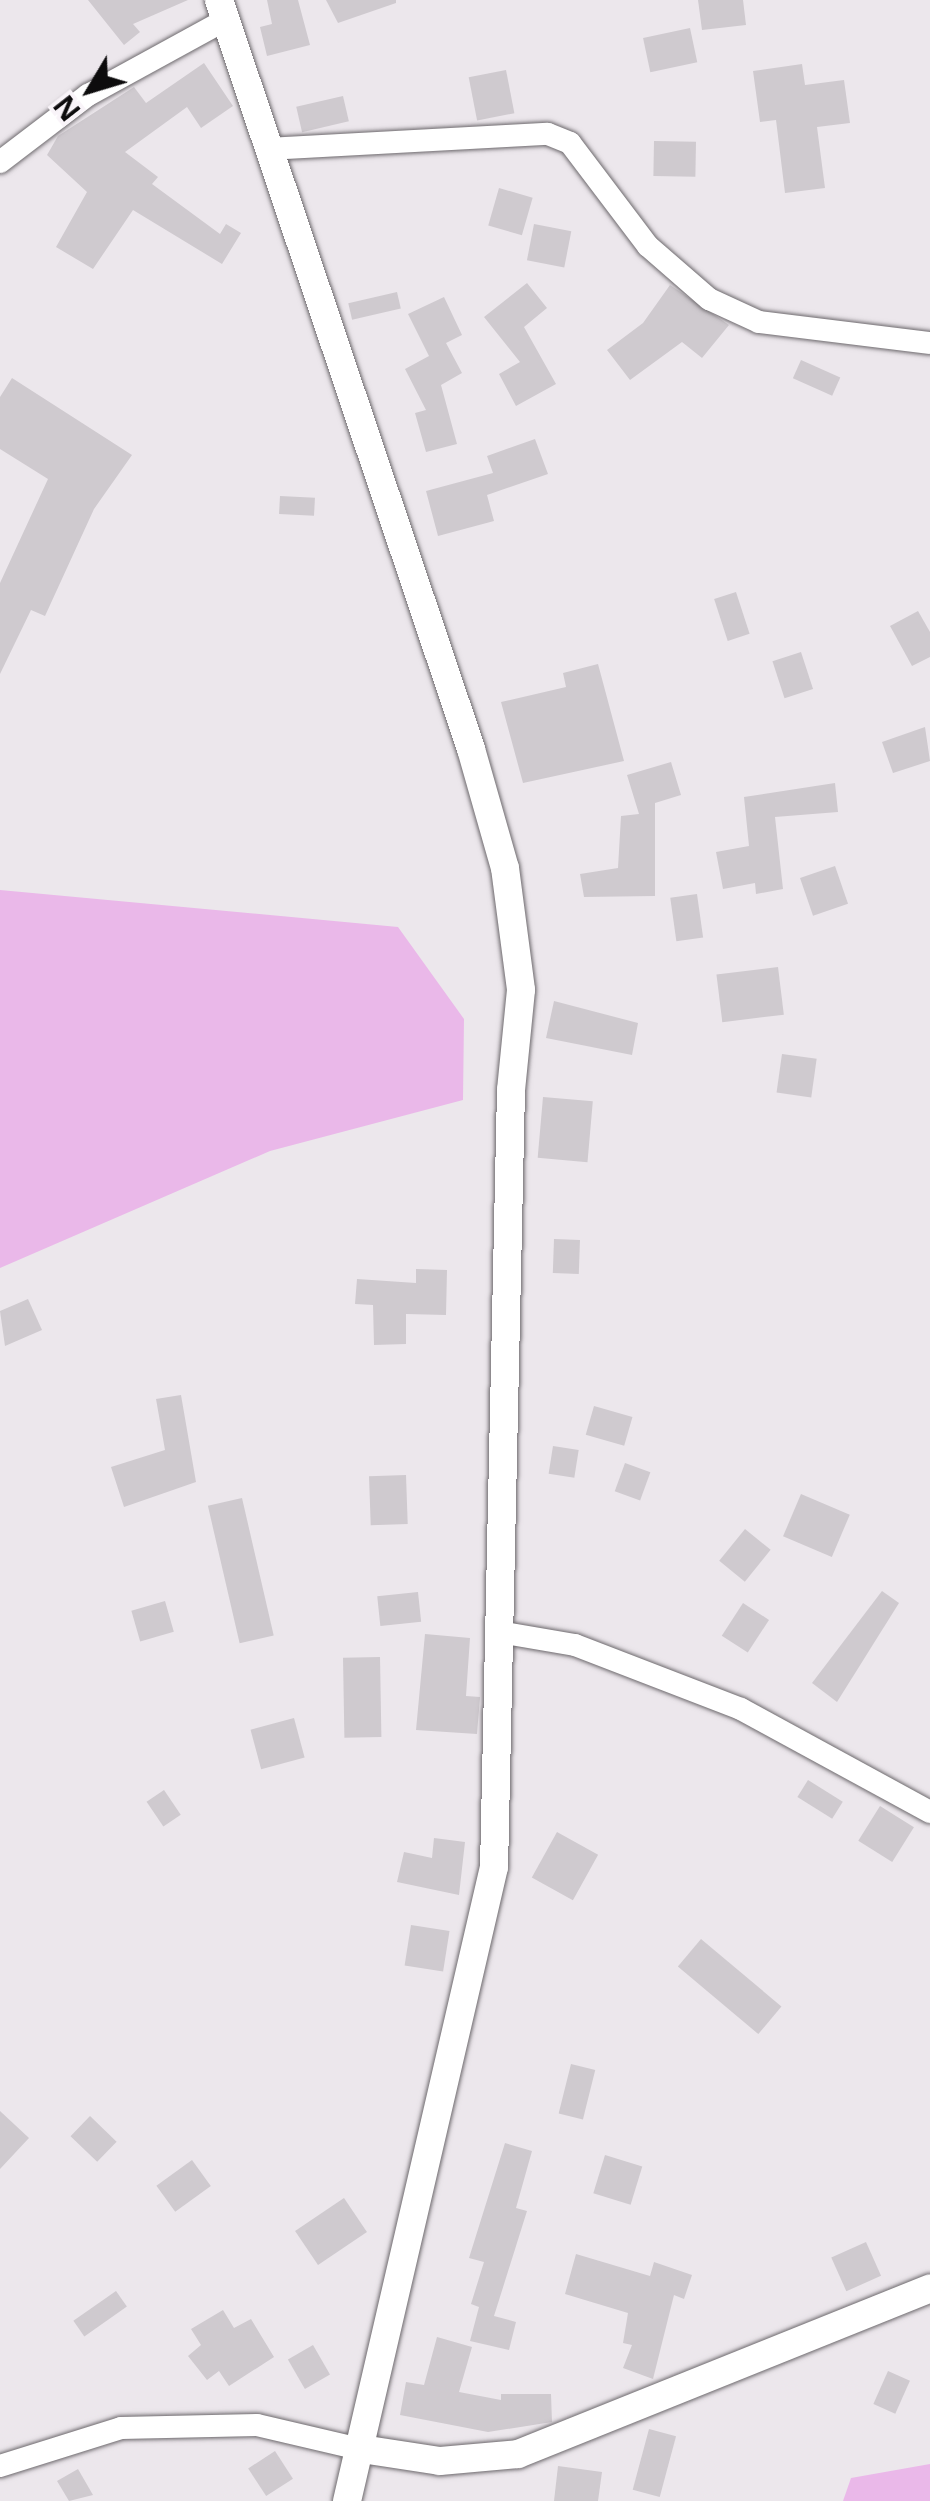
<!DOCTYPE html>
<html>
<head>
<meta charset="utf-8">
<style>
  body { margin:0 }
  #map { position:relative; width:930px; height:2501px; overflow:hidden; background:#ece7ec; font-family:"Open Sans",sans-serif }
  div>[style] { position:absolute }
  .green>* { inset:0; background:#eab8e9 }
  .building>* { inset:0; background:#cfcacf; transform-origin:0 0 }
  .roads { filter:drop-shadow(0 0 2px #6d696d) drop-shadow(0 0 2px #6d696d) }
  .minor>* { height:22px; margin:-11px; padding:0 11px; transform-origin:11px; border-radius:11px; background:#fff }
  .tertiary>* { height:28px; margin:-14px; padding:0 14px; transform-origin:14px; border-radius:14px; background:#fff }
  span { translate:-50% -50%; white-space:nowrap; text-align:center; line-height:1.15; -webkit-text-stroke:10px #f9f4f9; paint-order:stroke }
  .north { position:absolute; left:40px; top:40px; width:100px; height:100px; -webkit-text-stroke:8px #f9f4f9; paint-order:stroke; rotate:232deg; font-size:28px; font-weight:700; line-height:40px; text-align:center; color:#0d0c0d }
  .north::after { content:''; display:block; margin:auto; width:35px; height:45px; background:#0d0c0d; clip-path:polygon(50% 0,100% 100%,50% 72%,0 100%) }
</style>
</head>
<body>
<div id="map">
  <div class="green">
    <i style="clip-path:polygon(0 890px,398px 927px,464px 1019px,463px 1100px,270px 1151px,0 1268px)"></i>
    <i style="clip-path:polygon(930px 2464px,930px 2501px,843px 2501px,851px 2478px)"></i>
  </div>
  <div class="building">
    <i style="clip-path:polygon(88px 0,188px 0,133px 24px,140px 32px,124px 45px)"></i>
    <i style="clip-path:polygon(267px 0,298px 0,310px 45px,267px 56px,260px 27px,272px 24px)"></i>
    <i style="clip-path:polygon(326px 0,396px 0,396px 3px,338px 23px)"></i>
    <i style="clip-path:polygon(698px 0,743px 0,746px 25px,702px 30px)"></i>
    <i style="left:690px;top:28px;width:35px;height:48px;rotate:78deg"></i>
    <i style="clip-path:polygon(204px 63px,233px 106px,201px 128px,187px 107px,125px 152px,158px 177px,152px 184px,220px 234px,226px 224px,241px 233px,222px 264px,133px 210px,93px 269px,56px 247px,87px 192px,47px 155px,58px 136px,134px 87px,146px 103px)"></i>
    <i style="clip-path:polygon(802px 64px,805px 85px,844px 80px,850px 123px,817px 127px,825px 188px,785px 193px,776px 120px,760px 122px,753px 71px)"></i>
    <i style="left:506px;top:70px;width:44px;height:38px;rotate:79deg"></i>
    <i style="left:343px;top:96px;width:26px;height:48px;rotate:77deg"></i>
    <i style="left:654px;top:141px;width:42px;height:35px;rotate:1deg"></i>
    <i style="left:499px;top:188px;width:35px;height:39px;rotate:16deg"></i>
    <i style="left:534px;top:224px;width:38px;height:37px;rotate:11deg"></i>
    <i style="clip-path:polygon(527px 283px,547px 308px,524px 327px,556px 384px,516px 406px,499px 374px,520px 362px,484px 317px)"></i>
    <i style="clip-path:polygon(670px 285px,729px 325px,702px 358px,682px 342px,630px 380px,607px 350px,643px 323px)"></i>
    <i style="left:397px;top:292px;width:17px;height:50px;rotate:77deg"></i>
    <i style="clip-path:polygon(444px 297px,462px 335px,446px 343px,462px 373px,441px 385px,457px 444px,426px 452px,415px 413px,426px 410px,405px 369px,429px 356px,408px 314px)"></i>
    <i style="left:801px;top:360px;width:43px;height:20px;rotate:24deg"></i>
    <i style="clip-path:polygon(12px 378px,132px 455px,94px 509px,45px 616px,31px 610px,0 674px,0 583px,48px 479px,0 449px,0 397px)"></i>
    <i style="clip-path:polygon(535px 439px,548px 474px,487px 495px,494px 521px,438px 536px,426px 491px,493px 473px,487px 456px)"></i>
    <i style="left:280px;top:496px;width:35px;height:18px;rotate:3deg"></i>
    <i style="left:736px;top:592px;width:44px;height:23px;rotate:72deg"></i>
    <i style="clip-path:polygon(918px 611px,930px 632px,930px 657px,912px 666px,890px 626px)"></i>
    <i style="left:801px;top:652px;width:39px;height:30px;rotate:72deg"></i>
    <i style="clip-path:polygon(598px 664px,624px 761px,523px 783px,501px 702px,566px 687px,563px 673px)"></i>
    <i style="clip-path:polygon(925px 727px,930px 761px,893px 773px,882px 742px)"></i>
    <i style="clip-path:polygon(671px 762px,681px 795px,655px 803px,655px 896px,584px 897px,580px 874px,618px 868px,621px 816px,639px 814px,627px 775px)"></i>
    <i style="clip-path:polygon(835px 783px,838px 812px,775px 817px,783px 889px,756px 894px,755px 883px,723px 889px,716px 852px,749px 846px,744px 797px)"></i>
    <i style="left:835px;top:866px;width:40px;height:37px;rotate:71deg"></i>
    <i style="left:697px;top:894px;width:44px;height:27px;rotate:82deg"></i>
    <i style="left:778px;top:967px;width:48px;height:62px;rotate:83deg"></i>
    <i style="clip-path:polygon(554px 1001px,638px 1023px,632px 1055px,546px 1038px)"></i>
    <i style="left:782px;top:1054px;width:35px;height:39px;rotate:8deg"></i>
    <i style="left:543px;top:1097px;width:50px;height:61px;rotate:5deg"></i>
    <i style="left:554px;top:1239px;width:26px;height:34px;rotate:2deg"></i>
    <i style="clip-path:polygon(416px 1269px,447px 1270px,446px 1315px,406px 1314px,406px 1344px,374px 1345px,373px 1305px,355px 1304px,357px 1279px,416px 1283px)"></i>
    <i style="clip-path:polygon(28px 1299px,42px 1330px,5px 1346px,0 1311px)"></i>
    <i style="clip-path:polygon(181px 1395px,196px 1482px,124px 1507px,111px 1467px,165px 1450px,156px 1399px)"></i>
    <i style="left:594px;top:1406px;width:40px;height:30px;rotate:16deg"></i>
    <i style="left:553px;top:1446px;width:26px;height:28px;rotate:9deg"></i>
    <i style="left:625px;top:1463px;width:27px;height:30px;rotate:20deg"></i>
    <i style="left:406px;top:1475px;width:49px;height:37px;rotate:88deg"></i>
    <i style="left:801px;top:1494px;width:53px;height:46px;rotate:23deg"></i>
    <i style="left:242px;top:1498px;width:141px;height:35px;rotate:77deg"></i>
    <i style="left:745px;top:1529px;width:33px;height:41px;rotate:39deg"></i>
    <i style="clip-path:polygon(882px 1591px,899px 1603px,837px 1702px,812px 1683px)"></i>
    <i style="left:418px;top:1592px;width:30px;height:41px;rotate:84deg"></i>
    <i style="left:165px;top:1601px;width:32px;height:35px;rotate:74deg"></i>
    <i style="left:743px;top:1603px;width:31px;height:39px;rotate:33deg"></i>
    <i style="clip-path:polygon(425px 1634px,470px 1638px,466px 1696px,480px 1697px,477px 1734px,416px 1730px)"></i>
    <i style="left:380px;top:1657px;width:80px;height:37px;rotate:89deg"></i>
    <i style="left:294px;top:1718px;width:41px;height:45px;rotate:75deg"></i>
    <i style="left:808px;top:1780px;width:41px;height:20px;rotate:32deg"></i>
    <i style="left:164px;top:1790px;width:30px;height:21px;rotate:56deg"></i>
    <i style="left:880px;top:1806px;width:40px;height:41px;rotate:32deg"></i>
    <i style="left:557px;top:1832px;width:47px;height:52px;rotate:29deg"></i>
    <i style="clip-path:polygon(434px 1838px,465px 1842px,459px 1895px,397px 1882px,404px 1852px,432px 1858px)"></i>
    <i style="left:411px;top:1925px;width:39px;height:41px;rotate:9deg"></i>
    <i style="left:701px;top:1939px;width:105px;height:36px;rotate:40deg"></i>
    <i style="left:571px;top:2064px;width:25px;height:51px;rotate:14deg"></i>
    <i style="clip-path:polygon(0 2111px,29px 2138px,0 2169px)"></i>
    <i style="left:90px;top:2116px;width:37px;height:28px;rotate:44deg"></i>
    <i style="clip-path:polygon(505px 2143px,532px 2151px,516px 2208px,527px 2211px,494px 2316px,516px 2322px,509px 2350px,470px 2341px,479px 2307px,471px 2304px,484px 2262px,469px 2258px)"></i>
    <i style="left:605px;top:2155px;width:39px;height:40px;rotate:17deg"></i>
    <i style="left:192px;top:2160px;width:32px;height:44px;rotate:54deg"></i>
    <i style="left:344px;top:2198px;width:41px;height:59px;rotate:56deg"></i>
    <i style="left:866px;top:2242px;width:37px;height:38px;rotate:66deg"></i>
    <i style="clip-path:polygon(576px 2254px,650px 2276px,654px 2262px,692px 2275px,684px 2299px,674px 2295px,653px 2379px,623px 2368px,632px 2345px,623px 2343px,628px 2313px,565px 2294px)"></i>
    <i style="left:116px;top:2291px;width:19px;height:52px;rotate:55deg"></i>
    <i style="clip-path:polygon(223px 2310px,234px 2328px,251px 2319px,274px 2357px,229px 2386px,219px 2371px,207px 2380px,188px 2356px,201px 2345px,191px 2329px)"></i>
    <i style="clip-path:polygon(437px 2337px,472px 2347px,459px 2392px,501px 2400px,501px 2394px,551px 2394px,552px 2422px,488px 2432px,400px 2415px,406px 2382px,424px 2385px)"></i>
    <i style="left:313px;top:2345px;width:34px;height:29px;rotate:60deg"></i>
    <i style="left:888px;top:2371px;width:24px;height:36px;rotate:24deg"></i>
    <i style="left:649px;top:2429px;width:28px;height:63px;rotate:15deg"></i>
    <i style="left:275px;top:2451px;width:33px;height:32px;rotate:57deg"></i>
    <i style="clip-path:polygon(558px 2466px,602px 2472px,598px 2501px,554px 2501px)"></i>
    <i style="clip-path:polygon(78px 2469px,93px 2495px,69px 2501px,57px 2481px)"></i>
  </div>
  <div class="roads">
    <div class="minor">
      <i style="left:267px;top:149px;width:281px;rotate:-3.1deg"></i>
      <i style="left:548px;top:134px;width:24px;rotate:22deg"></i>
      <i style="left:570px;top:143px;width:129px;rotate:52.9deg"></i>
      <i style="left:648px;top:246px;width:81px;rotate:41deg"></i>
      <i style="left:709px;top:299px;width:55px;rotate:24.7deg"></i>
      <i style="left:759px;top:322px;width:172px;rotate:7deg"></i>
      <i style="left:0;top:162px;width:111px;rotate:-37.3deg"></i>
      <i style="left:88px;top:95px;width:156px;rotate:-28.7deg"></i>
      <i style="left:499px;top:1632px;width:77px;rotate:9.7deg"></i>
      <i style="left:575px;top:1645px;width:178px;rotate:21.1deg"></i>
      <i style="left:741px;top:1709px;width:215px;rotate:28.6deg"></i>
      <i style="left:0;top:2466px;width:127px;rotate:-17.4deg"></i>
      <i style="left:121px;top:2428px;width:136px;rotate:-1.3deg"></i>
      <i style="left:257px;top:2425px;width:101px;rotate:13.2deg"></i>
    </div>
    <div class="tertiary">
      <i style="left:219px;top:0;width:790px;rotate:71.4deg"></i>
      <i style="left:471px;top:749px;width:124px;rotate:74.1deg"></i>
      <i style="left:505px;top:868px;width:123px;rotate:82.5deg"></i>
      <i style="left:521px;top:990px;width:100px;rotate:95.7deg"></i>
      <i style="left:511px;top:1090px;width:777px;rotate:91.25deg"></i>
      <i style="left:494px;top:1867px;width:651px;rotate:103.05deg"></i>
      <i style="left:355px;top:2448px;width:86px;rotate:8.7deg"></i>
      <i style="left:440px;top:2461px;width:78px;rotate:-5.1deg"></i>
      <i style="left:518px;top:2454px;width:444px;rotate:-21.9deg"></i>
    </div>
  </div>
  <div class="north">N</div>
</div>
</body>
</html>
